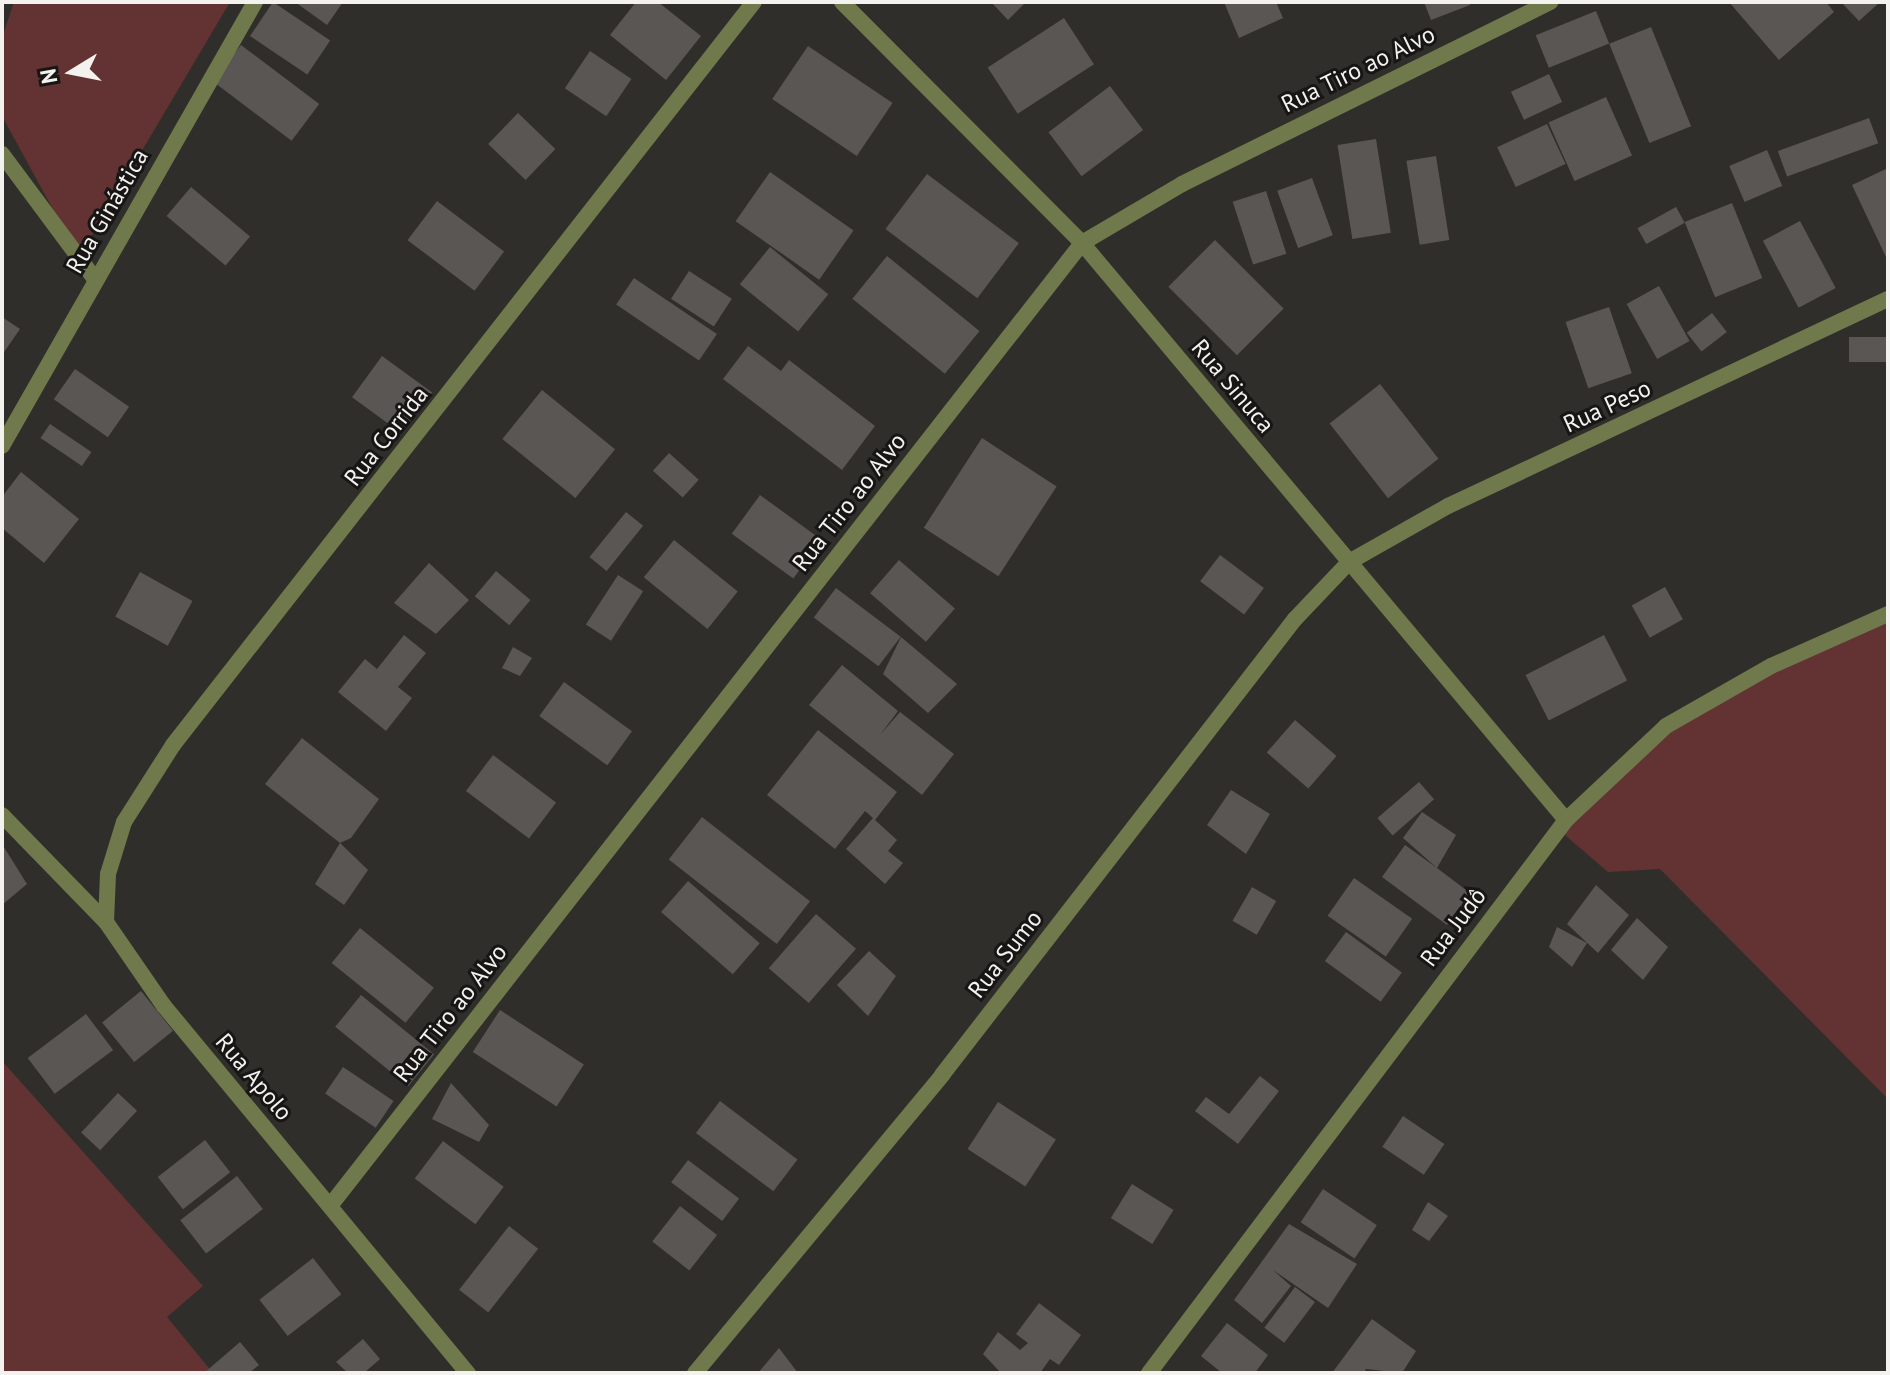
<!DOCTYPE html>
<html>
<head>
<meta charset="utf-8">
<style>
  body { margin:0 }
  #map { position:relative; width:1890px; height:1375px; overflow:hidden; background:#302e2a; font-family:"PT Sans",sans-serif }
  div>[style] { position:absolute }
  .green>* { inset:0; background:#633233 }
  .building>* { inset:0; background:#5a5653; transform-origin:0 0 }
  .minor>* { height:16px; margin:-8px; padding:0 8px; transform-origin:8px; border-radius:8px; background:#6f794c }
  span { translate:-50% -50%; white-space:nowrap; text-align:center; line-height:1.15; -webkit-text-stroke:6px #171615; paint-order:stroke }
  .street-label { font-size:24px; color:#f3f2ef }
  .frame { position:absolute; inset:0; border:4px solid #f3f2ef; pointer-events:none }
  .north { position:absolute; left:32px; top:32px; width:80px; height:80px; -webkit-text-stroke:6px #171615; paint-order:stroke; rotate:260deg; font-size:22px; font-weight:700; line-height:32px; text-align:center; color:#f3f2ef }
  .north::after { content:''; display:block; margin:auto; width:28px; height:36px; background:#f3f2ef; clip-path:polygon(50% 0,100% 100%,50% 72%,0 100%) }
</style>
</head>
<body>
<div id="map">
  <div class="green">
    <i style="clip-path:polygon(14px 2px,230px 2px,79px 257px,2px 116px,2px 38px)"></i>
    <i style="clip-path:polygon(1888px 623px,1888px 1099px,1660px 869px,1608px 872px,1559px 830px,1677px 720px,1790px 658px)"></i>
    <i style="clip-path:polygon(2px 1061px,203px 1286px,167px 1317px,213px 1373px,2px 1373px)"></i>
  </div>
  <div class="building">
    <i style="left:273px;top:2px;width:69px;height:41px;rotate:34deg"></i>
    <i style="clip-path:polygon(295px 2px,343px 2px,327px 25px)"></i>
    <i style="clip-path:polygon(636px 2px,658px 2px,701px 36px,666px 80px,610px 35px)"></i>
    <i style="clip-path:polygon(991px 2px,1026px 2px,1008px 20px)"></i>
    <i style="clip-path:polygon(1224px 2px,1276px 2px,1283px 18px,1239px 38px)"></i>
    <i style="clip-path:polygon(1424px 2px,1469px 2px,1470px 5px,1431px 20px)"></i>
    <i style="clip-path:polygon(1729px 2px,1826px 2px,1834px 12px,1779px 60px)"></i>
    <i style="clip-path:polygon(1841px 2px,1880px 2px,1859px 21px)"></i>
    <i style="left:1596px;top:11px;width:35px;height:65px;rotate:68deg"></i>
    <i style="left:1064px;top:18px;width:55px;height:91px;rotate:57deg"></i>
    <i style="left:1651px;top:27px;width:107px;height:45px;rotate:68deg"></i>
    <i style="left:241px;top:45px;width:98px;height:46px;rotate:37deg"></i>
    <i style="left:808px;top:46px;width:102px;height:64px;rotate:34deg"></i>
    <i style="left:590px;top:51px;width:50px;height:45px;rotate:34deg"></i>
    <i style="left:1549px;top:74px;width:31px;height:42px;rotate:65deg"></i>
    <i style="left:1110px;top:86px;width:55px;height:77px;rotate:53deg"></i>
    <i style="left:1606px;top:97px;width:64px;height:63px;rotate:66deg"></i>
    <i style="left:518px;top:113px;width:52px;height:43px;rotate:44deg"></i>
    <i style="left:1869px;top:118px;width:27px;height:97px;rotate:70deg"></i>
    <i style="left:1547px;top:124px;width:44px;height:55px;rotate:65deg"></i>
    <i style="left:1376px;top:139px;width:95px;height:39px;rotate:81deg"></i>
    <i style="left:1767px;top:150px;width:39px;height:41px;rotate:67deg"></i>
    <i style="left:1436px;top:156px;width:85px;height:30px;rotate:81deg"></i>
    <i style="clip-path:polygon(1888px 168px,1888px 256px,1886px 257px,1852px 185px)"></i>
    <i style="left:770px;top:172px;width:102px;height:60px;rotate:35deg"></i>
    <i style="left:927px;top:174px;width:115px;height:69px;rotate:37deg"></i>
    <i style="left:1312px;top:178px;width:61px;height:37px;rotate:70deg"></i>
    <i style="left:191px;top:187px;width:77px;height:38px;rotate:40deg"></i>
    <i style="left:1266px;top:191px;width:66px;height:35px;rotate:72deg"></i>
    <i style="left:437px;top:201px;width:84px;height:49px;rotate:37deg"></i>
    <i style="left:1732px;top:203px;width:81px;height:51px;rotate:68deg"></i>
    <i style="left:1676px;top:207px;width:18px;height:44px;rotate:61deg"></i>
    <i style="left:1800px;top:221px;width:76px;height:42px;rotate:62deg"></i>
    <i style="left:1215px;top:240px;width:97px;height:66px;rotate:45deg"></i>
    <i style="left:770px;top:247px;width:75px;height:48px;rotate:39deg"></i>
    <i style="left:887px;top:256px;width:119px;height:55px;rotate:39deg"></i>
    <i style="left:689px;top:271px;width:51px;height:33px;rotate:33deg"></i>
    <i style="left:634px;top:278px;width:100px;height:32px;rotate:34deg"></i>
    <i style="left:1659px;top:286px;width:63px;height:37px;rotate:61deg"></i>
    <i style="left:1609px;top:307px;width:70px;height:46px;rotate:71deg"></i>
    <i style="left:1712px;top:313px;width:24px;height:32px;rotate:52deg"></i>
    <i style="clip-path:polygon(2px 317px,20px 329px,2px 355px)"></i>
    <i style="left:1888px;top:337px;width:25px;height:39px;rotate:90deg"></i>
    <i style="clip-path:polygon(748px 346px,781px 371px,789px 360px,875px 426px,842px 470px,723px 379px)"></i>
    <i style="left:382px;top:356px;width:62px;height:51px;rotate:36deg"></i>
    <i style="left:75px;top:369px;width:66px;height:37px;rotate:35deg"></i>
    <i style="left:1380px;top:384px;width:95px;height:64px;rotate:52deg"></i>
    <i style="left:542px;top:390px;width:94px;height:63px;rotate:39deg"></i>
    <i style="left:50px;top:424px;width:50px;height:17px;rotate:34deg"></i>
    <i style="left:982px;top:438px;width:89px;height:107px;rotate:33deg"></i>
    <i style="left:669px;top:453px;width:40px;height:24px;rotate:42deg"></i>
    <i style="clip-path:polygon(21px 472px,79px 519px,44px 563px,2px 528px,2px 497px)"></i>
    <i style="left:760px;top:495px;width:76px;height:48px;rotate:36deg"></i>
    <i style="left:626px;top:512px;width:22px;height:58px;rotate:39deg"></i>
    <i style="left:674px;top:540px;width:82px;height:48px;rotate:39deg"></i>
    <i style="left:1220px;top:555px;width:55px;height:33px;rotate:37deg"></i>
    <i style="left:899px;top:560px;width:74px;height:44px;rotate:41deg"></i>
    <i style="clip-path:polygon(429px 563px,469px 600px,436px 634px,394px 603px)"></i>
    <i style="left:496px;top:571px;width:45px;height:33px;rotate:40deg"></i>
    <i style="left:140px;top:572px;width:60px;height:51px;rotate:29deg"></i>
    <i style="left:618px;top:575px;width:30px;height:59px;rotate:33deg"></i>
    <i style="left:1665px;top:587px;width:37px;height:38px;rotate:61deg"></i>
    <i style="left:836px;top:588px;width:81px;height:37px;rotate:37deg"></i>
    <i style="clip-path:polygon(404px 635px,426px 653px,398px 687px,412px 698px,386px 731px,338px 692px,365px 659px,377px 669px)"></i>
    <i style="left:1604px;top:635px;width:51px;height:88px;rotate:63deg"></i>
    <i style="clip-path:polygon(901px 637px,957px 684px,928px 713px,883px 674px)"></i>
    <i style="clip-path:polygon(513px 647px,532px 658px,520px 676px,502px 668px)"></i>
    <i style="clip-path:polygon(842px 665px,898px 711px,880px 735px,900px 712px,954px 754px,922px 795px,809px 705px)"></i>
    <i style="left:564px;top:682px;width:84px;height:42px;rotate:36deg"></i>
    <i style="left:1295px;top:720px;width:55px;height:43px;rotate:41deg"></i>
    <i style="clip-path:polygon(818px 730px,897px 792px,875px 820px,897px 840px,888px 851px,903px 863px,885px 884px,846px 849px,873px 818px,865px 811px,835px 849px,767px 795px)"></i>
    <i style="clip-path:polygon(302px 738px,379px 799px,351px 838px,340px 843px,265px 784px)"></i>
    <i style="left:493px;top:755px;width:79px;height:45px;rotate:37deg"></i>
    <i style="left:1419px;top:782px;width:23px;height:55px;rotate:49deg"></i>
    <i style="clip-path:polygon(1231px 790px,1270px 814px,1246px 854px,1207px 825px)"></i>
    <i style="clip-path:polygon(1422px 812px,1456px 835px,1437px 868px,1470px 893px,1447px 925px,1382px 877px,1405px 845px,1437px 868px,1403px 838px)"></i>
    <i style="left:702px;top:817px;width:137px;height:54px;rotate:38deg"></i>
    <i style="clip-path:polygon(340px 843px,368px 870px,344px 905px,315px 884px)"></i>
    <i style="clip-path:polygon(2px 844px,27px 884px,2px 905px)"></i>
    <i style="left:1354px;top:878px;width:71px;height:46px;rotate:35deg"></i>
    <i style="left:688px;top:881px;width:95px;height:41px;rotate:41deg"></i>
    <i style="clip-path:polygon(1596px 885px,1629px 915px,1598px 953px,1567px 924px)"></i>
    <i style="left:1252px;top:887px;width:28px;height:39px;rotate:30deg"></i>
    <i style="left:816px;top:914px;width:53px;height:72px;rotate:41deg"></i>
    <i style="clip-path:polygon(1637px 918px,1668px 947px,1643px 980px,1611px 950px)"></i>
    <i style="clip-path:polygon(1557px 927px,1587px 943px,1572px 967px,1549px 947px)"></i>
    <i style="left:360px;top:928px;width:95px;height:45px;rotate:39deg"></i>
    <i style="left:1346px;top:932px;width:69px;height:36px;rotate:36deg"></i>
    <i style="clip-path:polygon(869px 951px,896px 976px,868px 1016px,837px 985px)"></i>
    <i style="left:141px;top:991px;width:51px;height:50px;rotate:51deg"></i>
    <i style="left:361px;top:995px;width:94px;height:41px;rotate:39deg"></i>
    <i style="left:500px;top:1010px;width:100px;height:50px;rotate:33deg"></i>
    <i style="left:86px;top:1014px;width:45px;height:73px;rotate:53deg"></i>
    <i style="left:343px;top:1067px;width:61px;height:32px;rotate:34deg"></i>
    <i style="clip-path:polygon(1260px 1076px,1279px 1091px,1238px 1144px,1195px 1111px,1206px 1097px,1229px 1114px)"></i>
    <i style="clip-path:polygon(451px 1083px,489px 1125px,479px 1142px,432px 1119px)"></i>
    <i style="left:118px;top:1093px;width:26px;height:54px;rotate:43deg"></i>
    <i style="left:720px;top:1101px;width:97px;height:40px;rotate:37deg"></i>
    <i style="left:998px;top:1102px;width:69px;height:56px;rotate:33deg"></i>
    <i style="left:1403px;top:1116px;width:50px;height:37px;rotate:34deg"></i>
    <i style="left:205px;top:1140px;width:41px;height:60px;rotate:52deg"></i>
    <i style="left:443px;top:1141px;width:76px;height:47px;rotate:37deg"></i>
    <i style="left:688px;top:1160px;width:64px;height:28px;rotate:37deg"></i>
    <i style="left:237px;top:1176px;width:42px;height:72px;rotate:52deg"></i>
    <i style="left:1132px;top:1184px;width:49px;height:40px;rotate:32deg"></i>
    <i style="left:1323px;top:1189px;width:65px;height:40px;rotate:34deg"></i>
    <i style="clip-path:polygon(1428px 1202px,1448px 1216px,1429px 1241px,1412px 1230px)"></i>
    <i style="left:680px;top:1206px;width:47px;height:45px;rotate:38deg"></i>
    <i style="clip-path:polygon(1289px 1224px,1357px 1264px,1328px 1308px,1273px 1270px,1291px 1286px,1262px 1323px,1234px 1300px)"></i>
    <i style="left:509px;top:1226px;width:37px;height:81px;rotate:38deg"></i>
    <i style="left:313px;top:1258px;width:46px;height:68px;rotate:52deg"></i>
    <i style="left:1295px;top:1287px;width:25px;height:51px;rotate:37deg"></i>
    <i style="clip-path:polygon(1039px 1303px,1081px 1335px,1059px 1365px,1050px 1359px,1040px 1373px,1001px 1373px,983px 1354px,998px 1332px,1020px 1350px,1028px 1343px,1016px 1334px)"></i>
    <i style="clip-path:polygon(1372px 1319px,1416px 1351px,1402px 1373px,1366px 1369px,1364px 1373px,1332px 1373px)"></i>
    <i style="clip-path:polygon(1227px 1323px,1268px 1355px,1255px 1373px,1222px 1373px,1201px 1356px)"></i>
    <i style="clip-path:polygon(363px 1339px,380px 1359px,364px 1373px,348px 1373px,336px 1362px)"></i>
    <i style="clip-path:polygon(240px 1342px,259px 1365px,249px 1373px,204px 1373px)"></i>
    <i style="clip-path:polygon(779px 1348px,798px 1373px,758px 1373px)"></i>
  </div>
  <div class="minor">
    <i style="left:842px;top:2px;width:340px;rotate:45.1deg"></i>
    <i style="left:1082px;top:243px;width:753px;rotate:50.01deg"></i>
    <i style="left:2px;top:154px;width:156px;rotate:53.4deg"></i>
    <i style="left:2px;top:446px;width:511px;rotate:-60.32deg"></i>
    <i style="left:2px;top:815px;width:149px;rotate:45.8deg"></i>
    <i style="left:106px;top:922px;width:102px;rotate:55.4deg"></i>
    <i style="left:164px;top:1006px;width:477px;rotate:50.4deg"></i>
    <i style="left:106px;top:922px;width:48px;rotate:-87.6deg"></i>
    <i style="left:108px;top:874px;width:54px;rotate:-72.9deg"></i>
    <i style="left:124px;top:822px;width:91px;rotate:-57.5deg"></i>
    <i style="left:173px;top:745px;width:943px;rotate:-51.98deg"></i>
    <i style="left:330px;top:1206px;width:1222px;rotate:-52.01deg"></i>
    <i style="left:1082px;top:243px;width:116px;rotate:-30.5deg"></i>
    <i style="left:1182px;top:184px;width:411px;rotate:-26.3deg"></i>
    <i style="left:695px;top:1373px;width:387px;rotate:-50.3deg"></i>
    <i style="left:942px;top:1075px;width:577px;rotate:-52.26deg"></i>
    <i style="left:1295px;top:619px;width:79px;rotate:-46.5deg"></i>
    <i style="left:1349px;top:562px;width:114px;rotate:-29.5deg"></i>
    <i style="left:1448px;top:506px;width:486px;rotate:-25.2deg"></i>
    <i style="left:1149px;top:1373px;width:693px;rotate:-52.98deg"></i>
    <i style="left:1566px;top:820px;width:137px;rotate:-43.2deg"></i>
    <i style="left:1666px;top:726px;width:121px;rotate:-29.7deg"></i>
    <i style="left:1771px;top:666px;width:128px;rotate:-24deg"></i>
  </div>
  <div class="street-label">
    <span style="left:1358px;top:69px;rotate:-26deg">Rua Tiro ao Alvo</span>
    <span style="left:107px;top:211px;rotate:-60deg">Rua Ginástica</span>
    <span style="left:1233px;top:386px;rotate:50deg">Rua Sinuca</span>
    <span style="left:1607px;top:406px;rotate:-25deg">Rua Peso</span>
    <span style="left:386px;top:436px;rotate:-52deg">Rua Corrida</span>
    <span style="left:849px;top:502px;rotate:-52deg">Rua Tiro ao Alvo</span>
    <span style="left:1453px;top:927px;rotate:-53deg">Rua Judô</span>
    <span style="left:1005px;top:954px;rotate:-52deg">Rua Sumo</span>
    <span style="left:450px;top:1013px;rotate:-52deg">Rua Tiro ao Alvo</span>
    <span style="left:254px;top:1077px;rotate:50deg">Rua Apolo</span>
  </div>
  <div class="frame"></div>
  <div class="north">N</div>
</div>
</body>
</html>
